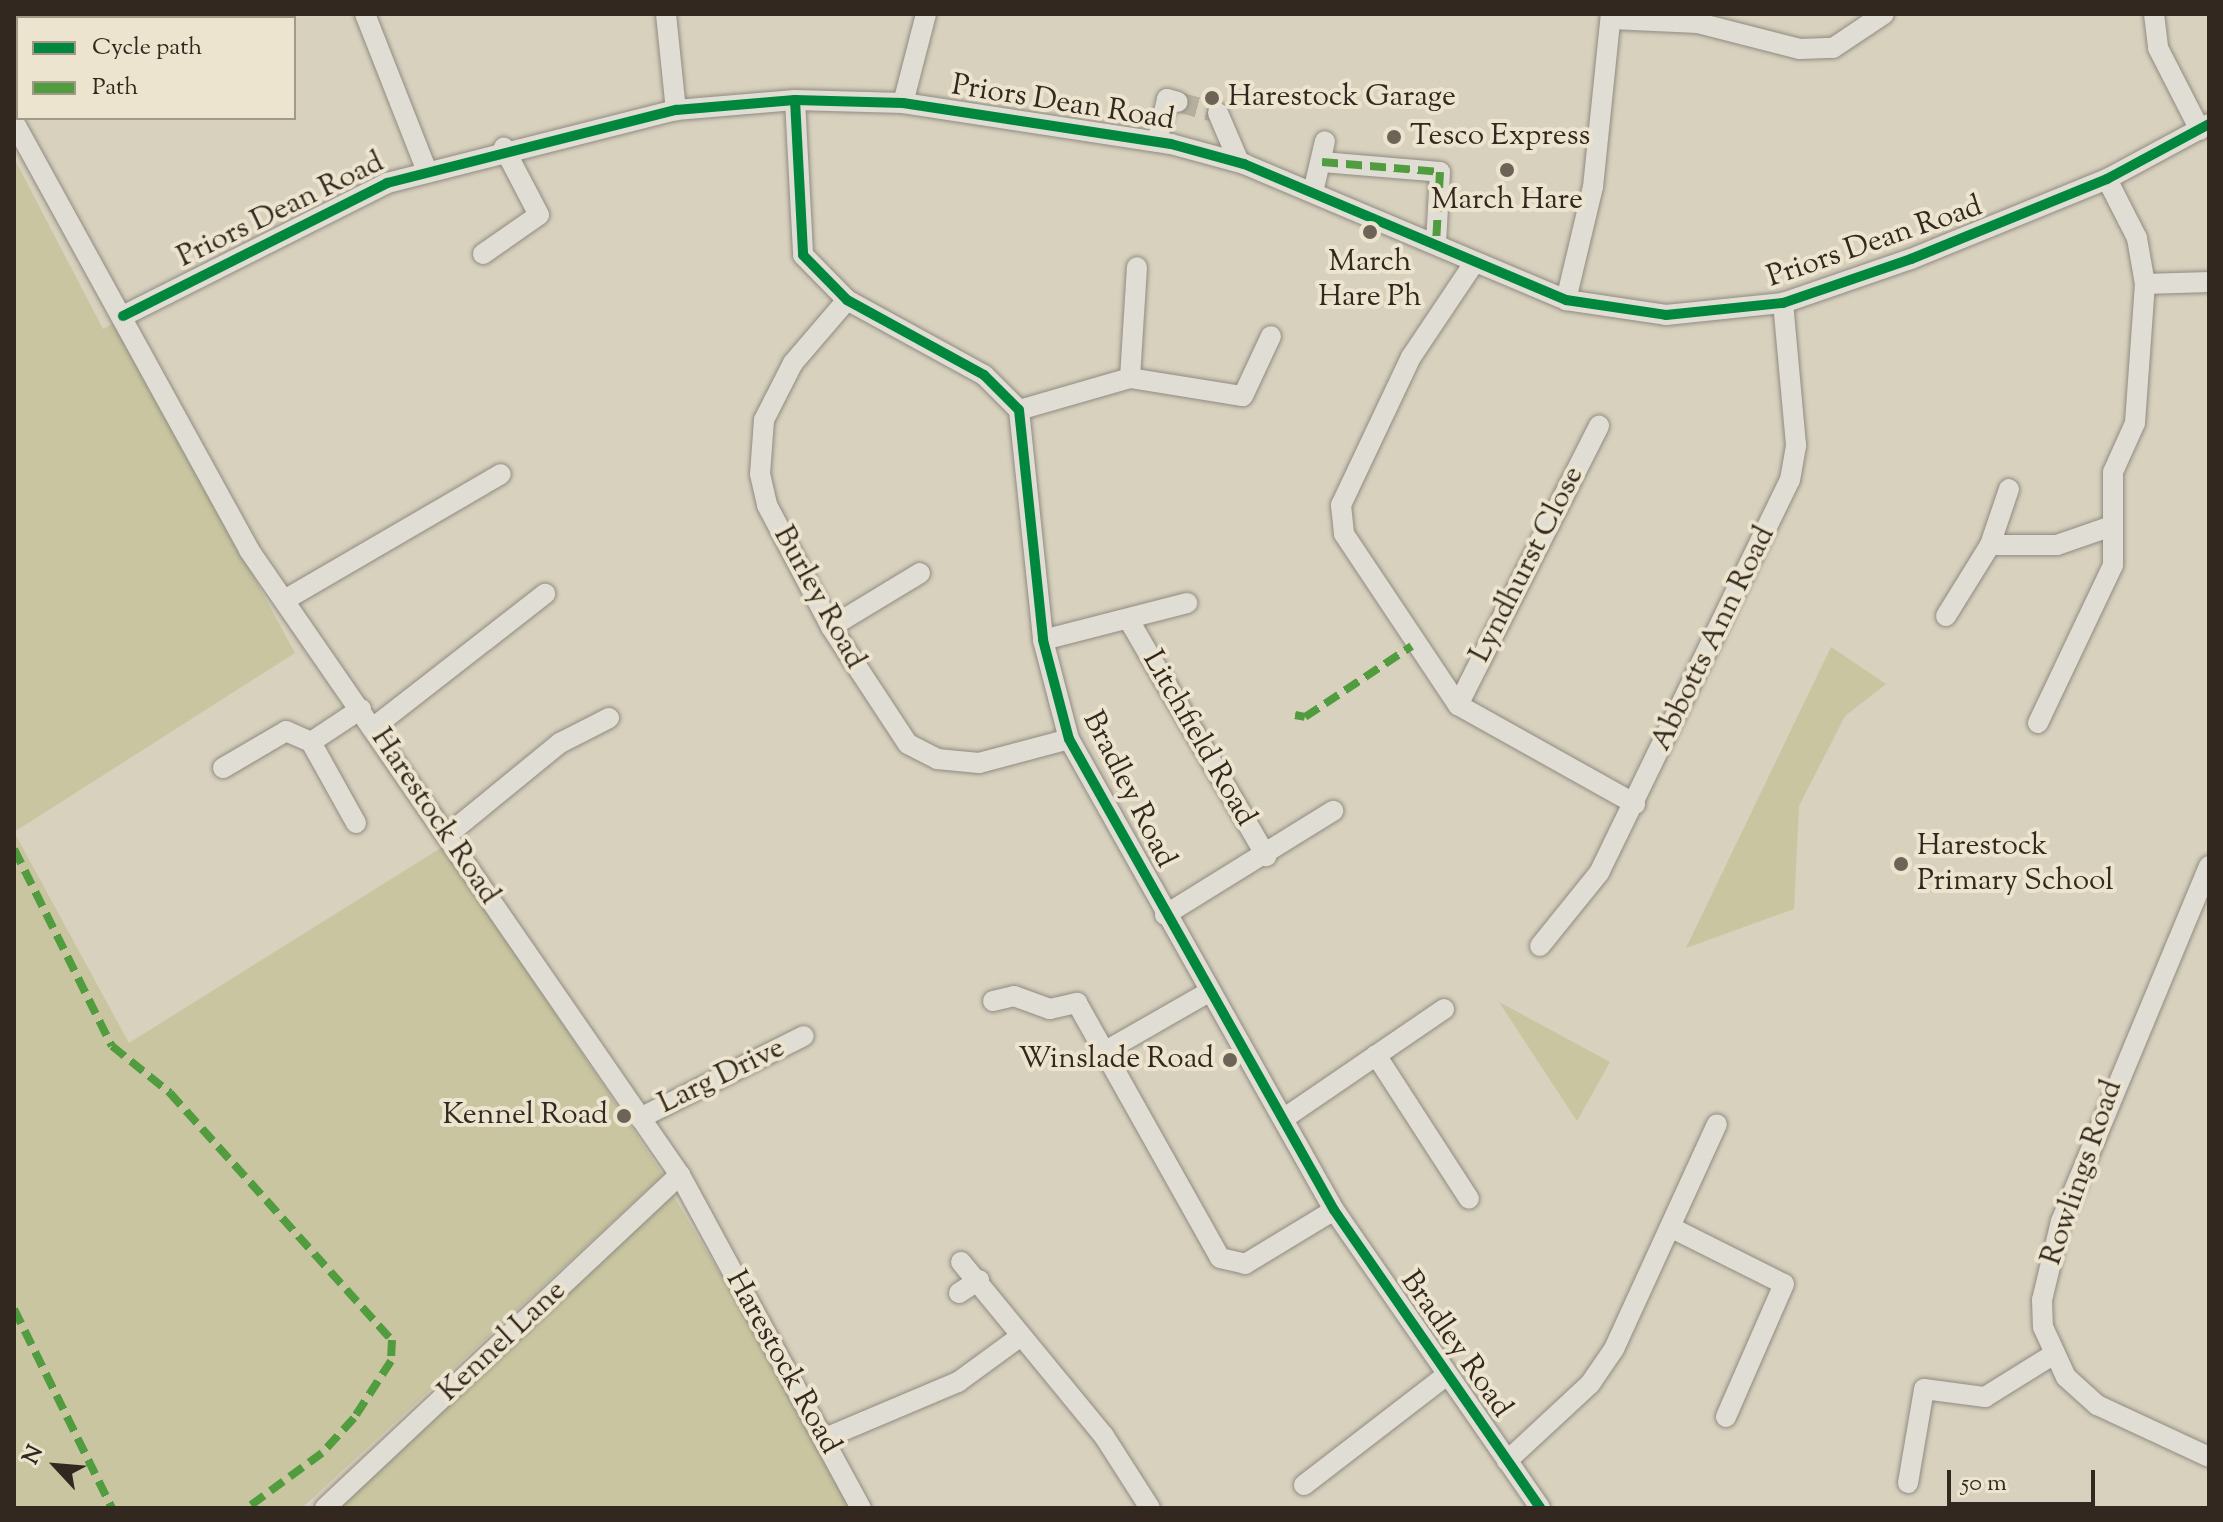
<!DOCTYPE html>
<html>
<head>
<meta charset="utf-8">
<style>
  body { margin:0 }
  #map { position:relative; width:2223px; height:1522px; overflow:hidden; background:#d8d1be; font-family:"Sorts Mill Goudy",serif }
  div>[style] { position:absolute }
  .green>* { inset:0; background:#c8c5a0 }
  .minor-tunnel>* { height:20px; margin-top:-10px; transform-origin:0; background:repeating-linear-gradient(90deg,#b7af9e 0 20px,transparent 0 30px) }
  .roads { filter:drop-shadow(0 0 2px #908b80) drop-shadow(0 0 2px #908b80) }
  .minor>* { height:20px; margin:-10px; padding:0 10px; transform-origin:10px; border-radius:10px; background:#e0ddd4 }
  .quiet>* { height:8px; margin-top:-4px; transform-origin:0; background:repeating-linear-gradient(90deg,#519c3f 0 16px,transparent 0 24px) }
  .cycleway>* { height:10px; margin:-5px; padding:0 5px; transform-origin:5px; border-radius:5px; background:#00873e }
  .dots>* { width:22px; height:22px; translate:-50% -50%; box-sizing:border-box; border:4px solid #ece4ce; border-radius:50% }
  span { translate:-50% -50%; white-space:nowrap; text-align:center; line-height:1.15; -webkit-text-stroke:8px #ece4ce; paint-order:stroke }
  .poi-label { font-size:30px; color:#33281f }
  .left { translate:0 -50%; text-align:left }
  .right { translate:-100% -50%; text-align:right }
  .street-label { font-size:30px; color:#33281f }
  .frame { position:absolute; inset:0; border:16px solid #33281f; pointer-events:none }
  .legend { position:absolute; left:16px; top:16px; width:280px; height:104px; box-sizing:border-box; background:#ece4ce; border:2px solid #a29988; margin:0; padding:10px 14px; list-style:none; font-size:24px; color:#33281f }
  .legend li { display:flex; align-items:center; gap:16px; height:40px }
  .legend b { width:40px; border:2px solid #a29988 }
  .north { position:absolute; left:16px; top:1426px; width:80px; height:80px; -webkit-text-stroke:6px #ece4ce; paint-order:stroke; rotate:296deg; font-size:22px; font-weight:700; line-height:32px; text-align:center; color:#33281f }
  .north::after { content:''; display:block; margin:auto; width:28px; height:36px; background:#33281f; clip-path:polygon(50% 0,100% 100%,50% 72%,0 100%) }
  .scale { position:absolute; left:1947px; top:1470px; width:148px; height:36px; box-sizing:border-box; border:4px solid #33281f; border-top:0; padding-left:10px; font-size:24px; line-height:28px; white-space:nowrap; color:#33281f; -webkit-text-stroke:6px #ece4ce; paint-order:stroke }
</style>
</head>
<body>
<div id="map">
  <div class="green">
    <i style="clip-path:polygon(14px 158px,103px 329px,116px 322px,295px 653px,14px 832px,129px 1043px,444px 846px,663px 1175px,302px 1508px,14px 1508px)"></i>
    <i style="clip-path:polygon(1831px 647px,1886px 684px,1845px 716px,1799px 806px,1794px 909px,1686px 948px)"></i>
    <i style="clip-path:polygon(1499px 1002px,1610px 1062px,1577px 1121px)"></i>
    <i style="clip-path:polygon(668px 1187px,861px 1508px,328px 1508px)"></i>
  </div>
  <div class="minor-tunnel">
    <i style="left:1178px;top:102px;width:41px;rotate:15.4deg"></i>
  </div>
  <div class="roads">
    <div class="minor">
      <i style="left:365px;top:14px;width:167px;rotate:68.5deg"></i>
      <i style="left:666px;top:14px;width:97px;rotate:84.1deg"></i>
      <i style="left:2154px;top:14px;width:34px;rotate:83deg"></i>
      <i style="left:2158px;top:48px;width:92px;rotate:62.9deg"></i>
      <i style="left:1612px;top:19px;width:86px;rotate:2.7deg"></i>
      <i style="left:1698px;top:23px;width:105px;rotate:14.3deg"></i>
      <i style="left:1800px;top:49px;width:33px;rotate:-2deg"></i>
      <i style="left:1833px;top:48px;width:61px;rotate:-33.7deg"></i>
      <i style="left:795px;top:100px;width:155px;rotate:87deg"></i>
      <i style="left:803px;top:255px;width:63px;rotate:45.6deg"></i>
      <i style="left:847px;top:300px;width:156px;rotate:28.7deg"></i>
      <i style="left:984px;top:375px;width:49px;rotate:45deg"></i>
      <i style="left:1019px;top:410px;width:231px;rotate:84deg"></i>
      <i style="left:1043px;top:640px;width:102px;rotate:75.3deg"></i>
      <i style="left:1069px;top:739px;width:540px;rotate:60.64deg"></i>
      <i style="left:1334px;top:1210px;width:362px;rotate:55.3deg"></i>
      <i style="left:903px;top:103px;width:92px;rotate:-75.5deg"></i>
      <i style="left:1218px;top:113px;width:53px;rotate:66.8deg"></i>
      <i style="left:14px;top:122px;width:488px;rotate:61.2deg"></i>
      <i style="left:249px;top:550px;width:759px;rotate:55.41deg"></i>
      <i style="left:680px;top:1175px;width:379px;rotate:61.5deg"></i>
      <i style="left:1157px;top:142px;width:44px;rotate:-76.9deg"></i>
      <i style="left:1167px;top:99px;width:11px;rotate:15deg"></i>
      <i style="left:1322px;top:162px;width:118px;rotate:4.8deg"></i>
      <i style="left:1440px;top:172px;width:71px;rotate:93.2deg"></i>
      <i style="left:1313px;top:192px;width:52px;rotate:-76.8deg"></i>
      <i style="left:483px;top:254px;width:68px;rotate:-34.9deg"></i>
      <i style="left:539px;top:215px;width:76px;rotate:-117.6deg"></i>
      <i style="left:1474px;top:263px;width:113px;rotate:123.8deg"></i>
      <i style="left:1411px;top:357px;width:164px;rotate:115.3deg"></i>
      <i style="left:1341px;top:505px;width:29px;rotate:84deg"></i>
      <i style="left:1344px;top:534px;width:206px;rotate:56.3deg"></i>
      <i style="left:1458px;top:705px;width:203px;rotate:29.2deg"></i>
      <i style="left:2145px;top:284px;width:64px;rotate:-1.8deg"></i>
      <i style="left:847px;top:300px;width:83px;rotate:130.6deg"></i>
      <i style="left:793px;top:363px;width:64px;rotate:117deg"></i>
      <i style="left:764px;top:420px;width:54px;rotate:94.2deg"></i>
      <i style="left:760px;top:474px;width:32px;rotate:77deg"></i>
      <i style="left:767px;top:505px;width:138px;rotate:62.3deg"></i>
      <i style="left:831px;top:627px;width:140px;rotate:56.7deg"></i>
      <i style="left:908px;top:744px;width:33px;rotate:27deg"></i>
      <i style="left:937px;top:759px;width:42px;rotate:5.4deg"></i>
      <i style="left:979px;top:763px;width:93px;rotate:-14.9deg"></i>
      <i style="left:1566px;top:300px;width:116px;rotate:-76.6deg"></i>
      <i style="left:1593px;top:187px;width:174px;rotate:-84.1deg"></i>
      <i style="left:123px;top:316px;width:296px;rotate:-26.7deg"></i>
      <i style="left:387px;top:183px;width:298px;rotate:-14.2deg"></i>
      <i style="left:676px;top:110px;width:119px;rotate:-4.8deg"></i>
      <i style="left:795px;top:100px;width:108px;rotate:1.6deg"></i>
      <i style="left:903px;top:103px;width:271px;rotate:8.7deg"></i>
      <i style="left:1171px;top:144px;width:76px;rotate:15.3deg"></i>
      <i style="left:1244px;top:164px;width:350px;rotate:22.9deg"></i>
      <i style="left:1566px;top:300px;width:101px;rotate:8.5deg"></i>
      <i style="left:1666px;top:315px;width:118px;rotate:-5.9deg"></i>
      <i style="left:1783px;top:303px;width:135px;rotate:-19deg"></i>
      <i style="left:1911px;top:259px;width:212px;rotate:-22.2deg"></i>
      <i style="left:2107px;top:179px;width:116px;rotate:-28.3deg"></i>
      <i style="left:1130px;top:378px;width:111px;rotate:-86.4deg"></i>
      <i style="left:1019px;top:410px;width:116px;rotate:-16.1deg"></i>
      <i style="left:1130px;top:378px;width:114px;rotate:9.1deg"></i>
      <i style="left:1243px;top:396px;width:66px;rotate:-65deg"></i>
      <i style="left:1990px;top:545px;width:59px;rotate:-71.3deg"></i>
      <i style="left:288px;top:598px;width:246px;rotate:-30.2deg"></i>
      <i style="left:1946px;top:616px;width:84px;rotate:-58.2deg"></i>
      <i style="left:1990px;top:545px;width:67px"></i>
      <i style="left:2057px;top:545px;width:55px;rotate:-19.1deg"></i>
      <i style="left:1130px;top:622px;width:271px;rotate:59.8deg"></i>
      <i style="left:831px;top:627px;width:104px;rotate:-31.2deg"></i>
      <i style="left:1043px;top:640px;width:149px;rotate:-14.4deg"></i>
      <i style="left:1458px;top:705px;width:313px;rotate:-63.2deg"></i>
      <i style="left:2038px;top:723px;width:175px;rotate:-64.6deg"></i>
      <i style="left:2113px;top:565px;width:93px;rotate:-90deg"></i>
      <i style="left:2113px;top:472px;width:54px;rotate:-65.8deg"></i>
      <i style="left:2135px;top:423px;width:139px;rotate:-85.9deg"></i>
      <i style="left:2145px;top:284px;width:47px;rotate:-99.9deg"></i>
      <i style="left:2137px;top:238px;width:66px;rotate:-117deg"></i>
      <i style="left:374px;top:727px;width:217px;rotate:-37.9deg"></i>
      <i style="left:223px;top:768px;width:73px;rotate:-30.4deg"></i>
      <i style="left:286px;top:731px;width:27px;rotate:24deg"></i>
      <i style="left:356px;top:823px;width:93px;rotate:-119.1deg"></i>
      <i style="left:311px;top:742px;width:60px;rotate:-33.4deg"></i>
      <i style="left:446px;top:836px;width:147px;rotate:-39.2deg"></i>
      <i style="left:560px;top:743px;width:55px;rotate:-27deg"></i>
      <i style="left:2209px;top:866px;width:385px;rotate:112.6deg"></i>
      <i style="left:2061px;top:1221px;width:81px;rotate:103.5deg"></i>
      <i style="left:2042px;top:1300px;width:27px;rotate:88deg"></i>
      <i style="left:2043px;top:1327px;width:55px;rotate:65.3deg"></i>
      <i style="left:2066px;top:1377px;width:42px;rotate:42.1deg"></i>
      <i style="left:2097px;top:1405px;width:123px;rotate:24.9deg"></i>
      <i style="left:1165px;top:915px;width:198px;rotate:-31.8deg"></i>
      <i style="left:1540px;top:946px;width:94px;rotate:-51.1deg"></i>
      <i style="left:1599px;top:873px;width:437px;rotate:-64.1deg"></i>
      <i style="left:1790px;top:480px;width:36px;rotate:-80deg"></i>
      <i style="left:1796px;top:445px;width:143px;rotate:-95.2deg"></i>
      <i style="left:993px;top:1001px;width:22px;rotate:-13deg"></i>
      <i style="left:1014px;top:996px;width:38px;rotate:20deg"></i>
      <i style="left:1050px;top:1009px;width:28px;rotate:-13deg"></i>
      <i style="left:1077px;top:1003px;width:292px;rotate:60.7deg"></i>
      <i style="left:1220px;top:1258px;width:26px;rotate:13deg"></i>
      <i style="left:1245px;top:1264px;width:104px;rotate:-31.2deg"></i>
      <i style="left:1104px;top:1052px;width:119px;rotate:-29.8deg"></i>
      <i style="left:1376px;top:1055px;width:171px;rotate:57.1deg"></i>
      <i style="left:640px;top:1118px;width:183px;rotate:-26.6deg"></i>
      <i style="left:1283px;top:1119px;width:195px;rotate:-34.3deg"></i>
      <i style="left:1670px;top:1227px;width:127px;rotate:26.6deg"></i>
      <i style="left:1784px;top:1284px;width:145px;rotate:113.6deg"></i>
      <i style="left:961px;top:1262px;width:225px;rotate:50.6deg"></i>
      <i style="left:1104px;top:1436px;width:85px;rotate:57.4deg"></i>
      <i style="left:959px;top:1293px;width:24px;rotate:-33deg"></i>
      <i style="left:823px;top:1439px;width:147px;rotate:-22.9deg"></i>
      <i style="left:958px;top:1382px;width:78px;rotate:-36.1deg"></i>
      <i style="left:1507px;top:1461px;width:113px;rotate:-42.9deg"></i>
      <i style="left:1590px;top:1384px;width:42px;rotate:-55.6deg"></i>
      <i style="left:1614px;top:1349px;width:247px;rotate:-65.4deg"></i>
      <i style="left:1908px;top:1483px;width:95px;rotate:-80.3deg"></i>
      <i style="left:1924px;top:1389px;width:62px;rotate:7.5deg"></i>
      <i style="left:1985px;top:1397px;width:81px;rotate:-31.9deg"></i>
      <i style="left:1304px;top:1485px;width:177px;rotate:-37.6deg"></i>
      <i style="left:325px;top:1508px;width:487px;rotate:-43.2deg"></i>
    </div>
  </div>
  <div class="quiet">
    <i style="left:1322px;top:162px;width:118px;rotate:4.8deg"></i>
    <i style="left:1440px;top:172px;width:71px;rotate:93.2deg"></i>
    <i style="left:1295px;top:715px;width:10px;rotate:11deg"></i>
    <i style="left:1305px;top:717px;width:128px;rotate:-33.6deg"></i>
    <i style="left:14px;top:849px;width:220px;rotate:63.6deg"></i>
    <i style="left:112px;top:1046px;width:75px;rotate:39deg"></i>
    <i style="left:170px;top:1093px;width:332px;rotate:48.1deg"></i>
    <i style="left:392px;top:1340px;width:21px;rotate:93deg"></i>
    <i style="left:391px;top:1361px;width:68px;rotate:123deg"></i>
    <i style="left:354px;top:1418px;width:47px;rotate:132.4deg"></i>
    <i style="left:322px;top:1453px;width:93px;rotate:143.7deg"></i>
    <i style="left:14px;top:1309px;width:222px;rotate:63.8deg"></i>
  </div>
  <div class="cycleway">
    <i style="left:795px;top:100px;width:155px;rotate:87deg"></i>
    <i style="left:803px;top:255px;width:63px;rotate:45.6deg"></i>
    <i style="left:847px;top:300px;width:156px;rotate:28.7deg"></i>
    <i style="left:984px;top:375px;width:49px;rotate:45deg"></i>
    <i style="left:1019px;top:410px;width:231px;rotate:84deg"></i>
    <i style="left:1043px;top:640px;width:102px;rotate:75.3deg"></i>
    <i style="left:1069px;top:739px;width:540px;rotate:60.64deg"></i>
    <i style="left:1334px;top:1210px;width:362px;rotate:55.3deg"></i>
    <i style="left:123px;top:316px;width:296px;rotate:-26.7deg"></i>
    <i style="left:387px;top:183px;width:298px;rotate:-14.2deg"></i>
    <i style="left:676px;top:110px;width:119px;rotate:-4.8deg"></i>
    <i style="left:795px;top:100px;width:108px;rotate:1.6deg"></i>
    <i style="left:903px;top:103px;width:271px;rotate:8.7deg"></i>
    <i style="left:1171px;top:144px;width:76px;rotate:15.3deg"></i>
    <i style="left:1244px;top:164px;width:350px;rotate:22.9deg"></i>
    <i style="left:1566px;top:300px;width:101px;rotate:8.5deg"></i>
    <i style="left:1666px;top:315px;width:118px;rotate:-5.9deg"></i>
    <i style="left:1783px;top:303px;width:135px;rotate:-19deg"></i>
    <i style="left:1911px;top:259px;width:212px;rotate:-22.2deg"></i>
    <i style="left:2107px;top:179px;width:116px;rotate:-28.3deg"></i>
  </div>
  <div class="dots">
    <i style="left:1212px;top:98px;background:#6d6357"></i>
    <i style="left:1394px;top:137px;background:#6d6357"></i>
    <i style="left:1507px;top:170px;background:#6d6357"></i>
    <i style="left:1370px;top:232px;background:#6d6357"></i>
    <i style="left:1901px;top:864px;background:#6d6357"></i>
    <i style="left:1230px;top:1060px;background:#6d6357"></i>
    <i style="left:624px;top:1116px;background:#6d6357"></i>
  </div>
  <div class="poi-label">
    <span class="left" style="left:1228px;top:98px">Harestock Garage</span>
    <span class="left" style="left:1410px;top:137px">Tesco Express</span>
    <span style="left:1507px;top:201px">March Hare</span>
    <span style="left:1370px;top:280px">March<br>Hare Ph</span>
    <span class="left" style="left:1917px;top:864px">Harestock<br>Primary School</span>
    <span class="right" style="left:1214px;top:1060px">Winslade Road</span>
    <span class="right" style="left:608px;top:1116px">Kennel Road</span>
  </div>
  <div class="street-label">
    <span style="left:1063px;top:104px;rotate:9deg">Priors Dean Road</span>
    <span style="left:281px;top:211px;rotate:-26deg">Priors Dean Road</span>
    <span style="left:1875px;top:243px;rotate:-19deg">Priors Dean Road</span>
    <span style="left:1528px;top:565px;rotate:-63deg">Lyndhurst Close</span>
    <span style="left:818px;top:598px;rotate:61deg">Burley Road</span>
    <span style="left:1714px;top:639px;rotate:-64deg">Abbotts Ann Road</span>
    <span style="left:1198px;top:739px;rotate:60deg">Litchfield Road</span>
    <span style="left:1128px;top:790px;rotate:63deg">Bradley Road</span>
    <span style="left:434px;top:817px;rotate:56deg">Harestock Road</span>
    <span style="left:722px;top:1077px;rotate:-26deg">Larg Drive</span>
    <span style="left:2083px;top:1173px;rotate:-71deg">Rowlings Road</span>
    <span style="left:503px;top:1342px;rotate:-43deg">Kennel Lane</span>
    <span style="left:1455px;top:1345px;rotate:55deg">Bradley Road</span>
    <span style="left:782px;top:1363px;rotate:61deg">Harestock Road</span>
  </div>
  <div class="frame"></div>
  <ul class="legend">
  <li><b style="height:10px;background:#00873e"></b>Cycle path</li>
  <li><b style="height:10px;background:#519c3f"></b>Path</li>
  </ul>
  <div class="north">N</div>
  <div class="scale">50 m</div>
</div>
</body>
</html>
